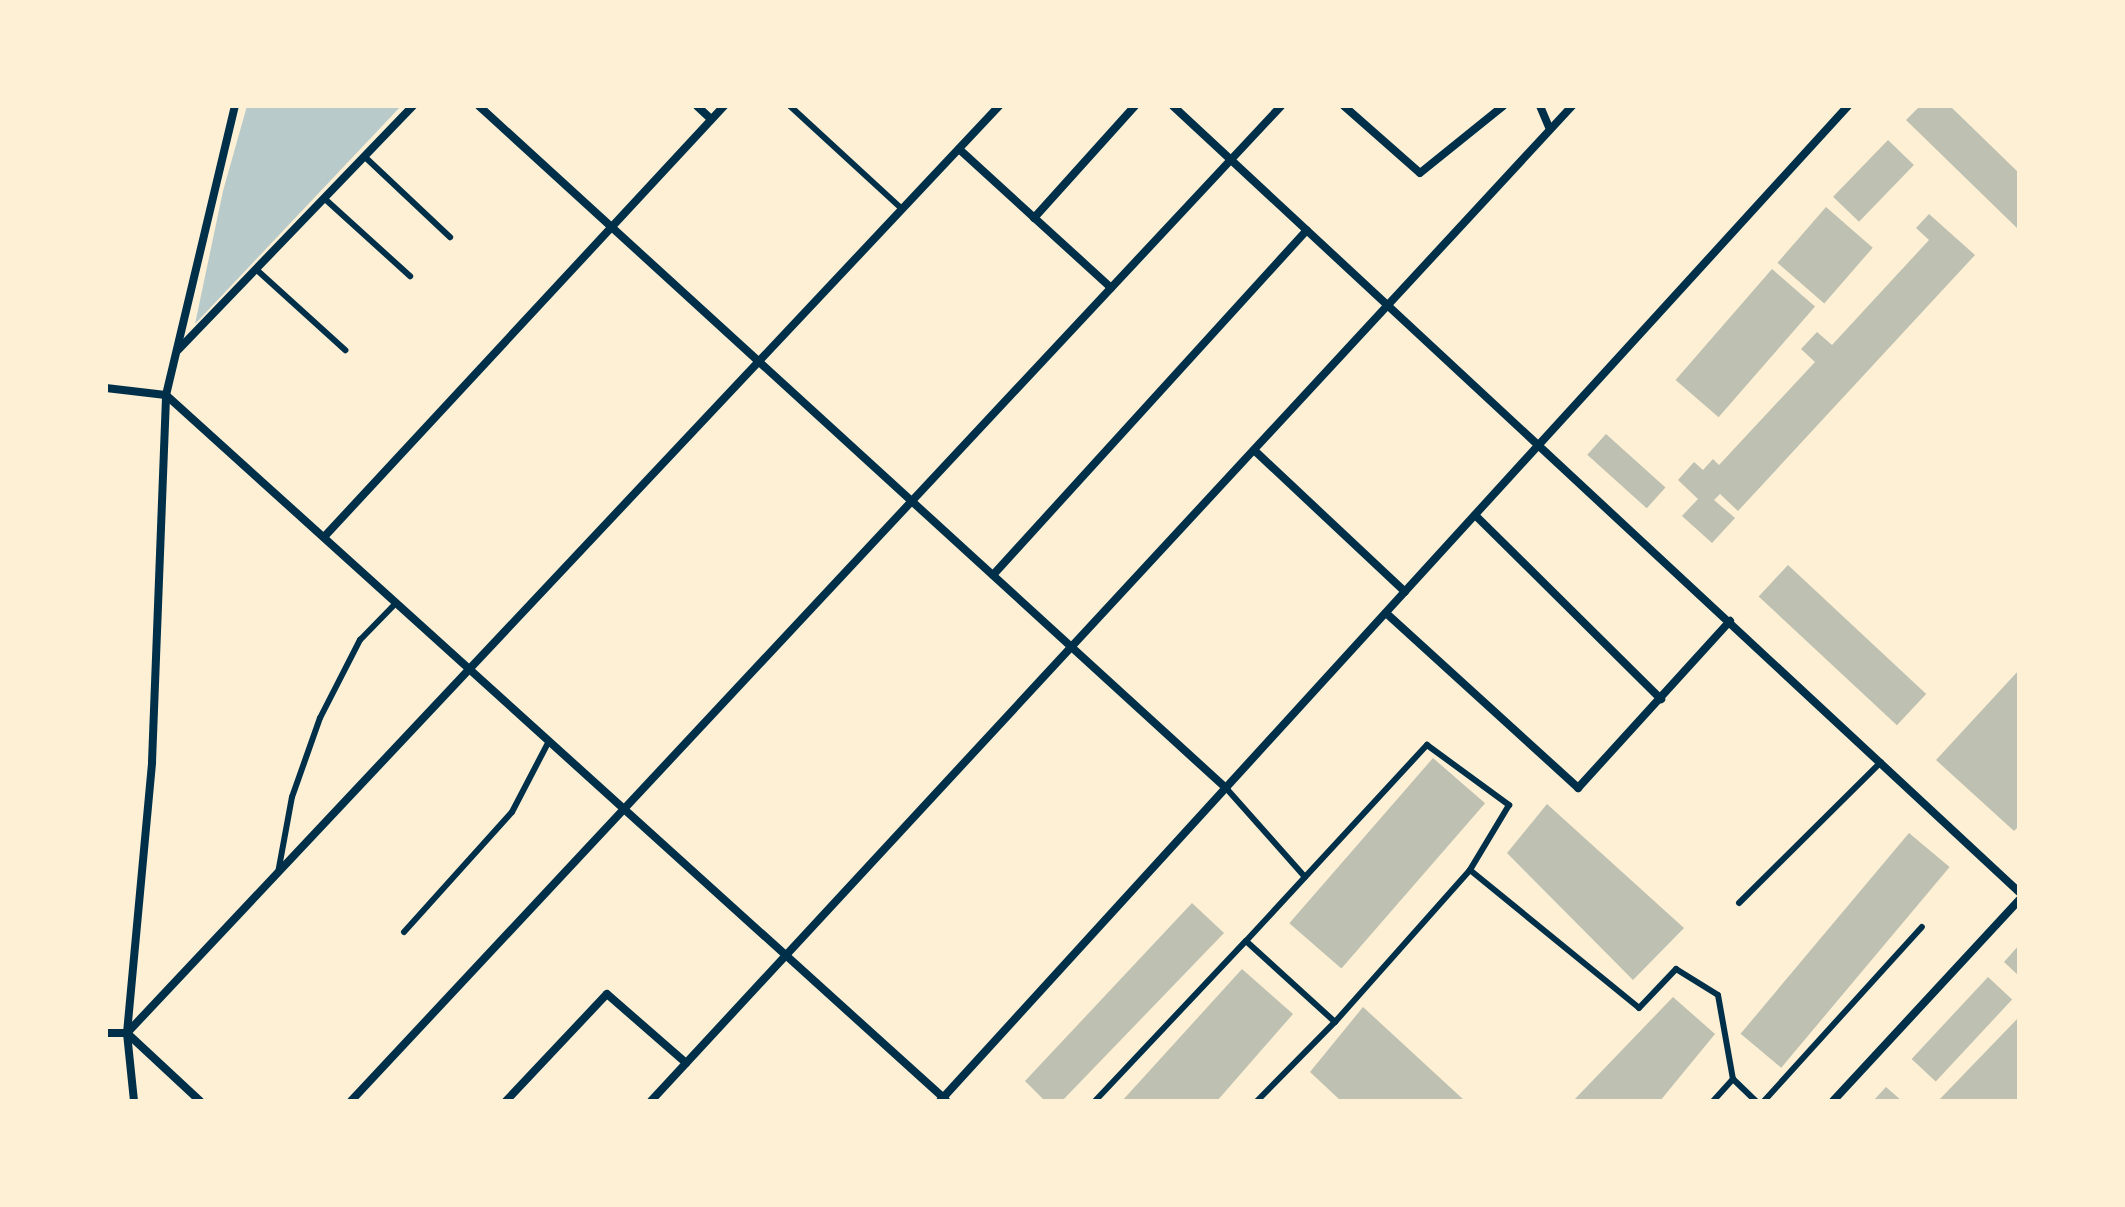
<!DOCTYPE html>
<html>
<head>
<meta charset="utf-8">
<style>
  body { margin:0 }
  #map { position:relative; width:2125px; height:1207px; overflow:hidden; background:#fdf0d5; font-family:"Fira Sans Condensed",sans-serif }
  div>[style] { position:absolute }
  .green>* { inset:0; background:#b9caca }
  .building>* { inset:0; background:#bec0b2; transform-origin:0 0 }
  .service>* { height:6px; margin:-3px; padding:0 3px; transform-origin:3px; border-radius:3px; background:#003049 }
  .minor>* { height:8px; margin:-4px; padding:0 4px; transform-origin:4px; border-radius:4px; background:#003049 }
  span { translate:-50% -50%; white-space:nowrap; text-align:center; line-height:1.15; -webkit-text-stroke:8px #fdf0d5; paint-order:stroke }
  .frame { position:absolute; inset:0; border:108px solid #fdf0d5; pointer-events:none }
</style>
</head>
<body>
<div id="map">
  <div class="green">
    <i style="clip-path:polygon(247px 106px,401px 106px,195px 324px,223px 191px)"></i>
  </div>
  <div class="building">
    <i style="clip-path:polygon(1920px 106px,1950px 106px,2019px 173px,2019px 230px,1906px 120px)"></i>
    <i style="left:1888px;top:140px;width:36px;height:79px;rotate:44deg"></i>
    <i style="left:1826px;top:207px;width:62px;height:74px;rotate:41deg"></i>
    <i style="clip-path:polygon(1929px 214px,1975px 255px,1738px 511px,1720px 494px,1714px 500px,1735px 518px,1712px 543px,1682px 516px,1698px 499px,1678px 480px,1694px 462px,1703px 470px,1713px 459px,1719px 465px,1815px 362px,1801px 349px,1817px 332px,1832px 345px,1929px 240px,1916px 228px)"></i>
    <i style="left:1772px;top:269px;width:57px;height:147px;rotate:41deg"></i>
    <i style="left:1606px;top:434px;width:80px;height:28px;rotate:42deg"></i>
    <i style="left:1788px;top:565px;width:189px;height:43px;rotate:43deg"></i>
    <i style="clip-path:polygon(2019px 670px,2019px 826px,2014px 831px,1936px 760px)"></i>
    <i style="left:1433px;top:758px;width:69px;height:219px;rotate:41deg"></i>
    <i style="clip-path:polygon(1547px 804px,1684px 928px,1633px 980px,1507px 853px)"></i>
    <i style="left:1909px;top:833px;width:53px;height:262px;rotate:40deg"></i>
    <i style="clip-path:polygon(1192px 903px,1224px 933px,1062px 1101px,1045px 1101px,1025px 1081px)"></i>
    <i style="clip-path:polygon(2019px 945px,2019px 976px,2004px 962px)"></i>
    <i style="clip-path:polygon(1242px 969px,1293px 1014px,1217px 1101px,1122px 1101px)"></i>
    <i style="left:1988px;top:977px;width:33px;height:112px;rotate:43deg"></i>
    <i style="clip-path:polygon(1673px 997px,1715px 1034px,1660px 1101px,1573px 1101px)"></i>
    <i style="clip-path:polygon(1363px 1007px,1465px 1101px,1341px 1101px,1310px 1072px)"></i>
    <i style="clip-path:polygon(2019px 1017px,2019px 1101px,1938px 1101px)"></i>
    <i style="clip-path:polygon(1886px 1087px,1902px 1101px,1873px 1101px)"></i>
  </div>
  <div class="service">
    <i style="left:790px;top:106px;width:152px;rotate:42.6deg"></i>
    <i style="left:365px;top:157px;width:117px;rotate:43.3deg"></i>
    <i style="left:325px;top:199px;width:115px;rotate:42.2deg"></i>
    <i style="left:258px;top:271px;width:118px;rotate:42.2deg"></i>
    <i style="left:1226px;top:788px;width:119px;rotate:48.4deg"></i>
    <i style="left:278px;top:873px;width:77px;rotate:-79.6deg"></i>
    <i style="left:292px;top:797px;width:84px;rotate:-70.5deg"></i>
    <i style="left:320px;top:718px;width:88px;rotate:-62.9deg"></i>
    <i style="left:360px;top:640px;width:52px;rotate:-45.8deg"></i>
    <i style="left:1739px;top:903px;width:200px;rotate:-44.8deg"></i>
    <i style="left:404px;top:932px;width:161px;rotate:-48deg"></i>
    <i style="left:512px;top:812px;width:80px;rotate:-62.5deg"></i>
    <i style="left:1335px;top:1022px;width:120px;rotate:-137.7deg"></i>
    <i style="left:1246px;top:941px;width:267px;rotate:-47.3deg"></i>
    <i style="left:1427px;top:745px;width:102px;rotate:36.2deg"></i>
    <i style="left:1509px;top:805px;width:76px;rotate:121deg"></i>
    <i style="left:1733px;top:1079px;width:32px;rotate:44deg"></i>
    <i style="left:1095px;top:1101px;width:220px;rotate:-46.7deg"></i>
    <i style="left:1257px;top:1101px;width:111px;rotate:-45.4deg"></i>
    <i style="left:1335px;top:1022px;width:203px;rotate:-48.4deg"></i>
    <i style="left:1470px;top:870px;width:218px;rotate:39.2deg"></i>
    <i style="left:1639px;top:1008px;width:54px;rotate:-46.5deg"></i>
    <i style="left:1676px;top:969px;width:49px;rotate:31.8deg"></i>
    <i style="left:1718px;top:995px;width:85px;rotate:79.9deg"></i>
    <i style="left:1733px;top:1079px;width:30px;rotate:132deg"></i>
    <i style="left:1764px;top:1101px;width:235px;rotate:-47.8deg"></i>
  </div>
  <div class="minor">
    <i style="left:479px;top:106px;width:1012px;rotate:42.4deg"></i>
    <i style="left:697px;top:106px;width:19px;rotate:43deg"></i>
    <i style="left:1173px;top:106px;width:1155px;rotate:42.89deg"></i>
    <i style="left:1344px;top:106px;width:101px;rotate:41.4deg"></i>
    <i style="left:1420px;top:173px;width:107px;rotate:-38.9deg"></i>
    <i style="left:1540px;top:106px;width:25px;rotate:67deg"></i>
    <i style="left:959px;top:149px;width:206px;rotate:42.4deg"></i>
    <i style="left:1034px;top:218px;width:151px;rotate:-48deg"></i>
    <i style="left:178px;top:350px;width:339px;rotate:-46.1deg"></i>
    <i style="left:106px;top:388px;width:60px;rotate:6.7deg"></i>
    <i style="left:166px;top:395px;width:1051px;rotate:42.11deg"></i>
    <i style="left:1254px;top:450px;width:207px;rotate:43.2deg"></i>
    <i style="left:1475px;top:515px;width:262px;rotate:44.7deg"></i>
    <i style="left:324px;top:537px;width:588px;rotate:-47.14deg"></i>
    <i style="left:993px;top:575px;width:466px;rotate:-47.7deg"></i>
    <i style="left:1386px;top:613px;width:260px;rotate:42.3deg"></i>
    <i style="left:1578px;top:788px;width:226px;rotate:-47.7deg"></i>
    <i style="left:106px;top:1033px;width:21px"></i>
    <i style="left:127px;top:1033px;width:1273px;rotate:-46.75deg"></i>
    <i style="left:128px;top:1034px;width:98px;rotate:42.9deg"></i>
    <i style="left:134px;top:1101px;width:68px;rotate:-95.9deg"></i>
    <i style="left:127px;top:1033px;width:272px;rotate:-84.7deg"></i>
    <i style="left:152px;top:762px;width:367px;rotate:-87.8deg"></i>
    <i style="left:166px;top:395px;width:297px;rotate:-76.6deg"></i>
    <i style="left:351px;top:1101px;width:1362px;rotate:-46.93deg"></i>
    <i style="left:506px;top:1101px;width:147px;rotate:-46.7deg"></i>
    <i style="left:607px;top:994px;width:105px;rotate:41.1deg"></i>
    <i style="left:651px;top:1101px;width:1356px;rotate:-47.21deg"></i>
    <i style="left:940px;top:1101px;width:1347px;rotate:-47.62deg"></i>
    <i style="left:1833px;top:1101px;width:274px;rotate:-47.2deg"></i>
  </div>
  <div class="frame"></div>
</div>
</body>
</html>
